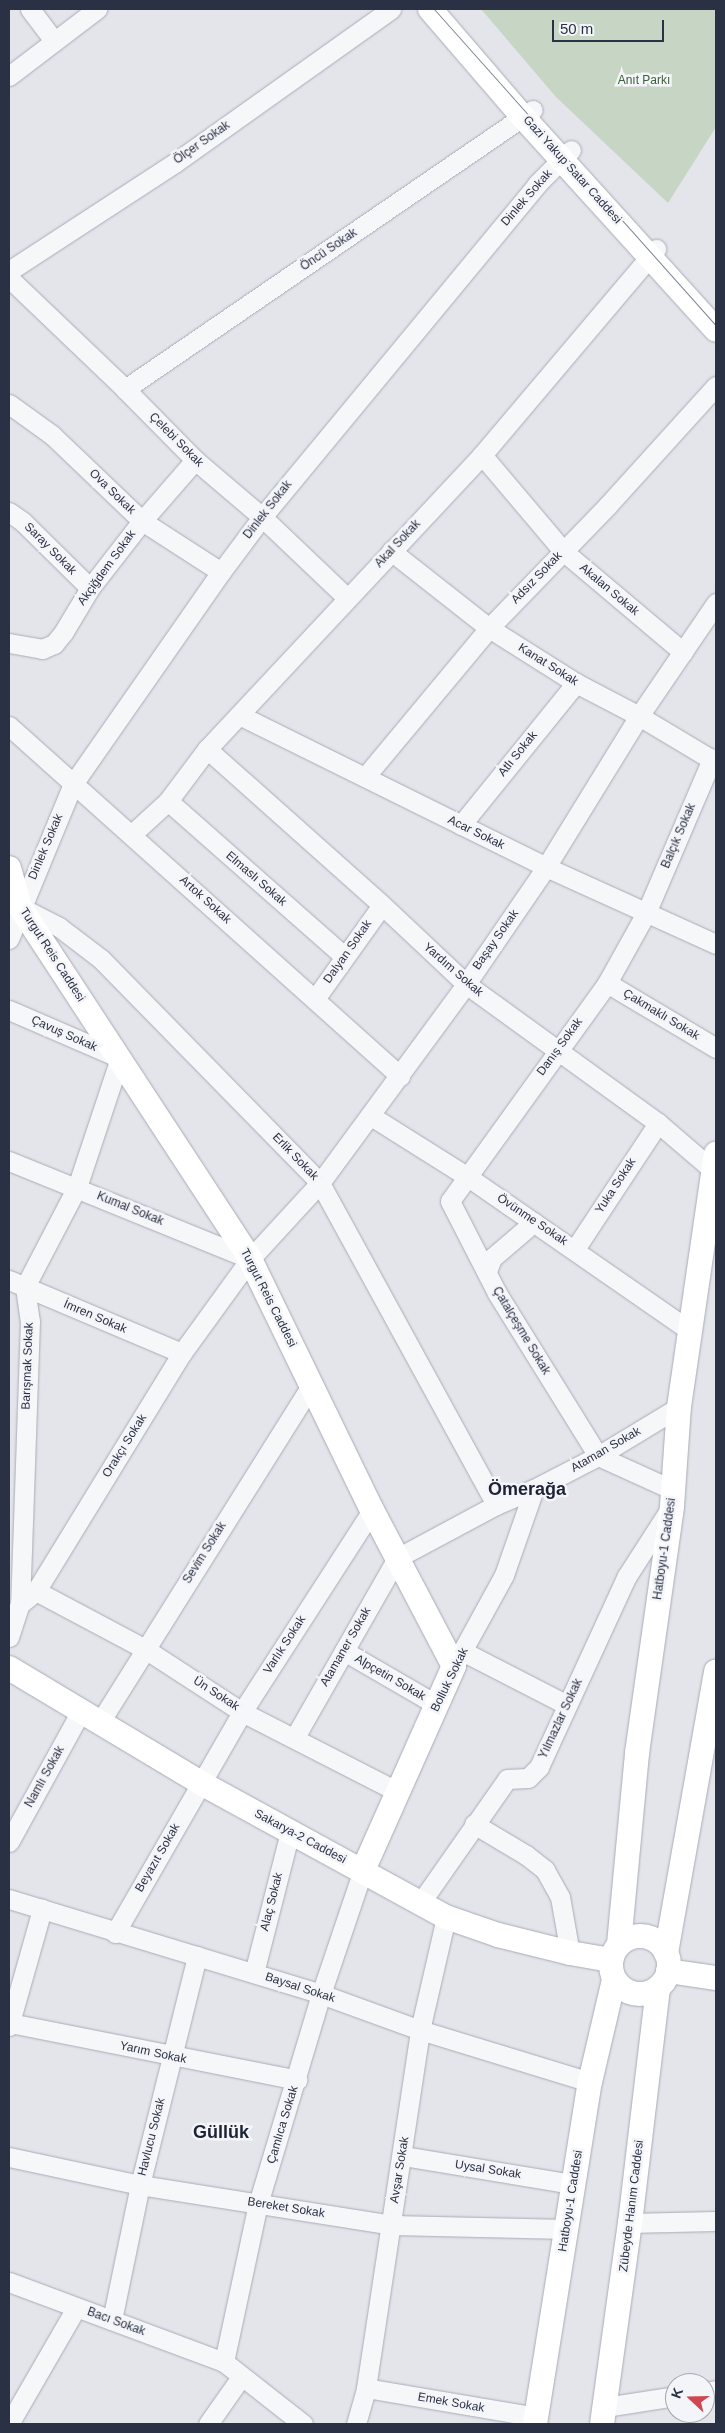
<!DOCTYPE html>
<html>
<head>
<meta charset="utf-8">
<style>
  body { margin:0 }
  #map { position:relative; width:725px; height:2433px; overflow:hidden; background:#e3e5eb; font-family:Arial,sans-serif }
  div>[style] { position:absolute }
  .green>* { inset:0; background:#c7d5c4 }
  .roads { filter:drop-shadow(0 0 1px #a8abb6) drop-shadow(0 0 1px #a8abb6) }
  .minor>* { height:19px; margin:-9.5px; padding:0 9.5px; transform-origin:9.5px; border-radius:9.5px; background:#f6f7f9 }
  .major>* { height:24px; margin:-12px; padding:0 12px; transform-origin:12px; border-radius:12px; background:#fff }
  .major>.ring { margin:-12px; padding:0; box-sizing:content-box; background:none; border:24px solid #fff; border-radius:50% }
  .tram>* { height:1px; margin:-0.5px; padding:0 0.5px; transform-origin:0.5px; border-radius:0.5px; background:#7c8395 }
  span { translate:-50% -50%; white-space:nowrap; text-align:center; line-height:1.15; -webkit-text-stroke:5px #f3f5f8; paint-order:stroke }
  .park-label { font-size:12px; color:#3c6037 }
  .street-label { font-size:12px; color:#2a3144 }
  .district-label { font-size:18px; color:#1c2335; font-weight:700 }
  .frame { position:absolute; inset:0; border:10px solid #2a3144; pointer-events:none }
  .north { position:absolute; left:665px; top:2373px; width:50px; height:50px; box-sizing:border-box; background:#f3f5f8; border:1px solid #a3a7b0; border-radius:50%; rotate:291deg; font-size:14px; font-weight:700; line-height:20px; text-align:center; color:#2a3144 }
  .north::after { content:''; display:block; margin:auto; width:18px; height:22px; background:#d14751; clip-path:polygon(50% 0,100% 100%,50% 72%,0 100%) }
  .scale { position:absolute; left:552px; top:20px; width:112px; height:22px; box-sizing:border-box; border:2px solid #2a3144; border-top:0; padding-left:6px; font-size:15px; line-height:18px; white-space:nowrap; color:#2a3144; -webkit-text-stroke:4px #f3f5f8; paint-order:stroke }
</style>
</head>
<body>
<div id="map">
  <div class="green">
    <i style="clip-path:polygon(481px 9px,716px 9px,716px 127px,668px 203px,556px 97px)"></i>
  </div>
  <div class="roads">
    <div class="minor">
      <i style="left:30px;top:9px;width:39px;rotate:53deg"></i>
      <i style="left:9px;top:76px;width:111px;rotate:-37.3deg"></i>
      <i style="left:9px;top:271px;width:199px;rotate:-33.1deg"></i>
      <i style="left:176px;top:162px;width:264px;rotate:-35.4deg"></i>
      <i style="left:9px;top:278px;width:161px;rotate:43.7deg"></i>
      <i style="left:125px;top:389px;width:100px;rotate:45.4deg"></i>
      <i style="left:195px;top:460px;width:88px;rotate:40.4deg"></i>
      <i style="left:262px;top:517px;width:117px;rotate:43.6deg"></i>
      <i style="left:125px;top:389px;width:494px;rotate:-34.4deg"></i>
      <i style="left:9px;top:404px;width:53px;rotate:35.8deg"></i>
      <i style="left:52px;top:435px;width:124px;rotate:43.7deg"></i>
      <i style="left:142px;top:521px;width:94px;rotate:32.8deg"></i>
      <i style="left:482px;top:455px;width:126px;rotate:49.8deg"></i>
      <i style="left:563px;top:551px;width:157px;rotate:40.1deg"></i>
      <i style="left:9px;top:512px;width:16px;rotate:35deg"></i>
      <i style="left:22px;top:521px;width:95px;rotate:44.6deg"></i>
      <i style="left:391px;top:551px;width:125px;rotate:38.2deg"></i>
      <i style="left:489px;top:628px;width:103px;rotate:32.3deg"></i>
      <i style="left:576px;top:683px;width:71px;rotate:27.6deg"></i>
      <i style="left:639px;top:716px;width:90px;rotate:30.9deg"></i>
      <i style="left:9px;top:643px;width:34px;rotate:10deg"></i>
      <i style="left:42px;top:649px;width:13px;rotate:-23deg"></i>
      <i style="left:54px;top:644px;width:14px;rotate:-51deg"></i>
      <i style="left:63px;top:633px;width:52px;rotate:-59deg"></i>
      <i style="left:90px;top:588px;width:85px;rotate:-52.2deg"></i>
      <i style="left:142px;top:521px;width:81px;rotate:-49deg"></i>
      <i style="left:239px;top:715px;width:343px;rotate:26.3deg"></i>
      <i style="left:546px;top:867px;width:187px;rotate:24.4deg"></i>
      <i style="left:9px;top:726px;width:525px;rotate:41.83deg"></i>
      <i style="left:207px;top:749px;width:234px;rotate:41.7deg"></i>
      <i style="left:382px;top:905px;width:115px;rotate:43.2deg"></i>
      <i style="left:466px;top:984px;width:237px;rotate:35.9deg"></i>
      <i style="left:658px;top:1123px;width:74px;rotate:40.6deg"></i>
      <i style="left:365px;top:777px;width:194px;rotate:-50.2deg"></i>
      <i style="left:489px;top:628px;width:171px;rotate:-45.9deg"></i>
      <i style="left:608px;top:505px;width:161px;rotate:-47.8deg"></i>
      <i style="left:168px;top:801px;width:235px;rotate:41.4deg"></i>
      <i style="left:461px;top:825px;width:183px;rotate:-51deg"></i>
      <i style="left:132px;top:834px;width:49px;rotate:-42.5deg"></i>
      <i style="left:168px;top:801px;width:65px;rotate:-53.1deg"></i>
      <i style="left:207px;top:749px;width:403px;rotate:-46.9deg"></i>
      <i style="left:482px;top:455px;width:270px;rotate:-49.8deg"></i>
      <i style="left:20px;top:907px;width:44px;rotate:27.1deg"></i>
      <i style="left:59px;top:927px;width:53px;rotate:37.3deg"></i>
      <i style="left:101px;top:959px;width:313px;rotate:45.6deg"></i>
      <i style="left:320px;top:1183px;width:367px;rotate:61.3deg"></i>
      <i style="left:9px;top:939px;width:168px;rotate:-67.6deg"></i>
      <i style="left:73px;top:784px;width:259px;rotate:-55.1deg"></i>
      <i style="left:221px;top:572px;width:69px;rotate:-53.3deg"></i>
      <i style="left:262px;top:517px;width:432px;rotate:-50.4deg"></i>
      <i style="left:537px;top:184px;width:48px;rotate:-45deg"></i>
      <i style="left:607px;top:983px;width:127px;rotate:30.8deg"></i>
      <i style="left:315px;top:999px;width:115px;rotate:-54.5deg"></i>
      <i style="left:9px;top:1010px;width:121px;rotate:23.4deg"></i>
      <i style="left:120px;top:1058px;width:136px;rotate:108.4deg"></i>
      <i style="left:77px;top:1187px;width:113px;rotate:117.5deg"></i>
      <i style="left:25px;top:1287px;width:34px;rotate:82deg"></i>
      <i style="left:30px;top:1321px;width:283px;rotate:92deg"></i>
      <i style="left:371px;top:1116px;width:115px;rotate:32.2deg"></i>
      <i style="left:468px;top:1177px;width:269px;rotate:34.7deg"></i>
      <i style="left:9px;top:1161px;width:260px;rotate:22.1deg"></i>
      <i style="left:575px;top:1249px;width:151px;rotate:-56.6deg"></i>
      <i style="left:487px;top:1271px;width:14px;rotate:-69deg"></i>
      <i style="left:492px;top:1258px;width:55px;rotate:-40.6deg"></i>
      <i style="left:9px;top:1280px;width:188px;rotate:22.9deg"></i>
      <i style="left:673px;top:1490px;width:82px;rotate:-155.6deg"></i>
      <i style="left:598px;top:1456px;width:192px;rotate:-121.8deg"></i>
      <i style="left:497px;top:1293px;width:103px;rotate:-117.1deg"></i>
      <i style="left:450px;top:1201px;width:269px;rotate:-54.2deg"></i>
      <i style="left:607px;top:983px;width:80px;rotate:-60.9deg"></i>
      <i style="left:646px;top:913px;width:168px;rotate:-66.8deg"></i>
      <i style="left:36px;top:1591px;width:123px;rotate:28deg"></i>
      <i style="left:145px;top:1649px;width:116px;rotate:33deg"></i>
      <i style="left:242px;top:1712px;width:175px;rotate:27.1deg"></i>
      <i style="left:9px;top:1637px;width:35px;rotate:-72deg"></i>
      <i style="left:20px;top:1604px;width:21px;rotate:-39deg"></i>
      <i style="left:36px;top:1591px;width:279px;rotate:-58.5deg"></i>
      <i style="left:182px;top:1353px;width:116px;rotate:-54.1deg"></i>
      <i style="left:250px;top:1259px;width:103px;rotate:-47.4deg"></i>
      <i style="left:320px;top:1183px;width:247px;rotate:-53.7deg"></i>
      <i style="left:466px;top:984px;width:142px;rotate:-55.6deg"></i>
      <i style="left:546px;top:867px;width:177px;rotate:-58.4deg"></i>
      <i style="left:639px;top:716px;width:137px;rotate:-55.7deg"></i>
      <i style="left:344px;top:1651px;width:108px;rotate:30.1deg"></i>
      <i style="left:464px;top:1652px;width:116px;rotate:27.2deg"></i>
      <i style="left:454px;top:1666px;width:104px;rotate:-61.2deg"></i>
      <i style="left:504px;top:1575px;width:91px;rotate:-70.8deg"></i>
      <i style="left:100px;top:1722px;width:398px;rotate:-57.9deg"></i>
      <i style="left:295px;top:1737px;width:206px;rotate:-60.3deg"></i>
      <i style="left:397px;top:1558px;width:112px;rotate:-28.2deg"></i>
      <i style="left:496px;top:1505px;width:41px;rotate:-22.8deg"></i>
      <i style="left:534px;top:1489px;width:72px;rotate:-27.3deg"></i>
      <i style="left:598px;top:1456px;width:95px;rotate:-31.2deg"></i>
      <i style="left:474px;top:1824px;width:61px;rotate:30.8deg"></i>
      <i style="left:526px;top:1855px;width:24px;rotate:38deg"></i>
      <i style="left:545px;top:1870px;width:31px;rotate:61deg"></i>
      <i style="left:560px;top:1897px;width:57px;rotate:79.9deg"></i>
      <i style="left:9px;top:1842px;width:149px;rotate:-61.2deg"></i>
      <i style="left:9px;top:1899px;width:326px;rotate:16.9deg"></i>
      <i style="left:321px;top:1994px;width:105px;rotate:20deg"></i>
      <i style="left:420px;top:2030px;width:178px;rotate:17deg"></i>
      <i style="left:421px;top:1902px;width:150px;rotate:-55deg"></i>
      <i style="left:507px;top:1779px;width:21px;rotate:-3deg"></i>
      <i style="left:528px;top:1778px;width:16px;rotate:-45deg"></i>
      <i style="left:539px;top:1767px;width:210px;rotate:-65.3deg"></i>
      <i style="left:627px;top:1576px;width:80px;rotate:-57.3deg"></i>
      <i style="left:115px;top:1933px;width:255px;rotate:-60.1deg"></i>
      <i style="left:242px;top:1712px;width:240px;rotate:-57.2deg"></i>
      <i style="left:254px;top:1973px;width:146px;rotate:-75.7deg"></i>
      <i style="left:10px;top:2023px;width:293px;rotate:11.2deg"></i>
      <i style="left:9px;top:2026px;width:122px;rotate:-74.2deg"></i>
      <i style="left:403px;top:2156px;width:172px;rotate:9.4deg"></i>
      <i style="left:9px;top:2157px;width:134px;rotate:12.1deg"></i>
      <i style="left:140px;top:2185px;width:255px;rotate:9deg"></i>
      <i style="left:392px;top:2225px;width:175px;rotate:1.3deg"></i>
      <i style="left:630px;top:2223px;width:86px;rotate:-1.3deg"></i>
      <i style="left:9px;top:2282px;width:229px;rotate:20.4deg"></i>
      <i style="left:112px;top:2320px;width:138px;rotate:-78.3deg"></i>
      <i style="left:140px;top:2185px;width:236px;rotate:-76deg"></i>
      <i style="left:366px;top:2388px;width:173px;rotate:9.6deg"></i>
      <i style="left:705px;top:2392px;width:11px;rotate:-10deg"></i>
      <i style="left:605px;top:2407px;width:71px;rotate:-8.9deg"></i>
      <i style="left:9px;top:2424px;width:134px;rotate:-60deg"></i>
      <i style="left:208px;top:2424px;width:57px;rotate:-54.9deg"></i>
      <i style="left:303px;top:2424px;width:100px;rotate:-141.9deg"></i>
      <i style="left:224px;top:2362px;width:162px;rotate:-77.9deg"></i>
      <i style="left:258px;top:2204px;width:219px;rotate:-73.3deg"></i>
      <i style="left:321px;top:1994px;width:131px;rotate:-71.3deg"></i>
      <i style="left:356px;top:2424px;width:37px;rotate:-74deg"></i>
      <i style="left:366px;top:2388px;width:362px;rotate:-81.4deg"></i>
      <i style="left:420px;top:2030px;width:116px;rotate:-77deg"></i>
    </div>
    <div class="major">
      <i style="left:430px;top:9px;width:143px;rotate:49.3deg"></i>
      <i style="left:523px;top:117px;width:287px;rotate:47.8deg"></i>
      <i style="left:9px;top:868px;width:41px;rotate:74.2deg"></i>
      <i style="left:20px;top:907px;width:420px;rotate:56.8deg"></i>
      <i style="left:250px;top:1259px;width:279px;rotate:64.1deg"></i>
      <i style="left:372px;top:1510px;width:176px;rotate:62.3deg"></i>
      <i style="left:454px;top:1666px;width:223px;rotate:114deg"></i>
      <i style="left:9px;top:1668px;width:224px;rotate:30.9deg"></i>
      <i style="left:201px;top:1783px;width:279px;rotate:28.7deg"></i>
      <i style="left:446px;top:1917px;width:55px;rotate:19.1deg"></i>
      <i style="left:498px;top:1935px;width:74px;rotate:14deg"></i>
      <i style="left:570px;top:1953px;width:42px;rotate:9.7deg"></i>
      <i class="ring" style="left:611px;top:1936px;width:34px;height:34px"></i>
      <i style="left:619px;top:1944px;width:192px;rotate:-84.6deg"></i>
      <i style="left:637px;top:1753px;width:249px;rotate:-81.9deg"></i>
      <i style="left:672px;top:1506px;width:99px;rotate:-86deg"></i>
      <i style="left:679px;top:1407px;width:256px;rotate:-81.7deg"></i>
      <i style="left:666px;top:1953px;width:286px;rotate:-79.9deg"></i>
      <i style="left:668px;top:1971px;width:49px;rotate:8.3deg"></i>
      <i style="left:535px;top:2424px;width:346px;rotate:-80.9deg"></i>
      <i style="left:590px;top:2082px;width:105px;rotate:-76.8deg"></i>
      <i style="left:602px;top:2424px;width:203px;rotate:-82.1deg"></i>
      <i style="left:630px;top:2223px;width:237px;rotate:-83.2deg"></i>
    </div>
  </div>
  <div class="tram">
    <i style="left:434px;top:9px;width:424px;rotate:48.3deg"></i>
  </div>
  <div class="park-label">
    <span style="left:644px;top:81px">Anıt Parkı</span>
  </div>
  <div class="street-label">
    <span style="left:202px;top:143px;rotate:-35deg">Ölçer Sokak</span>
    <span style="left:572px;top:170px;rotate:48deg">Gazi Yakup Satar Caddesi</span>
    <span style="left:527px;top:198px;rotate:-49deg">Dinlek Sokak</span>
    <span style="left:329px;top:250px;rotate:-34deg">Öncü Sokak</span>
    <span style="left:176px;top:440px;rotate:45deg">Çelebi Sokak</span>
    <span style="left:112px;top:492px;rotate:44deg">Ova Sokak</span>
    <span style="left:268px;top:510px;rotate:-52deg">Dinlek Sokak</span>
    <span style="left:398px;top:544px;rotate:-47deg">Akal Sokak</span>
    <span style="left:50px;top:549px;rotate:45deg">Saray Sokak</span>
    <span style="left:107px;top:568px;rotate:-54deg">Akçiğdem Sokak</span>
    <span style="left:537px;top:578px;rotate:-46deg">Adsız Sokak</span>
    <span style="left:609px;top:590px;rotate:40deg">Akalan Sokak</span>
    <span style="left:548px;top:665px;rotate:32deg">Kanat Sokak</span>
    <span style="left:518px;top:754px;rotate:-51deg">Atlı Sokak</span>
    <span style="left:476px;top:833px;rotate:26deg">Acar Sokak</span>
    <span style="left:679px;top:836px;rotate:-67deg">Balçık Sokak</span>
    <span style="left:46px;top:847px;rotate:-67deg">Dinlek Sokak</span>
    <span style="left:256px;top:879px;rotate:41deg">Elmaslı Sokak</span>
    <span style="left:205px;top:900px;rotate:42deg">Artok Sokak</span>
    <span style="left:496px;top:940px;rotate:-55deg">Başay Sokak</span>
    <span style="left:348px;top:952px;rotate:-55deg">Dalyan Sokak</span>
    <span style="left:52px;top:955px;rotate:57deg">Turgut Reis Caddesi</span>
    <span style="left:453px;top:970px;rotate:41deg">Yardım Sokak</span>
    <span style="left:661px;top:1015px;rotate:31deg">Çakmaklı Sokak</span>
    <span style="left:64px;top:1034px;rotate:24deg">Çavuş Sokak</span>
    <span style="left:560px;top:1047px;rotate:-54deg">Danış Sokak</span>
    <span style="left:295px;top:1157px;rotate:46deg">Erlik Sokak</span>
    <span style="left:616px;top:1186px;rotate:-57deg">Yuka Sokak</span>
    <span style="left:130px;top:1209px;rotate:22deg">Kumal Sokak</span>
    <span style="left:532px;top:1220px;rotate:34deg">Övünme Sokak</span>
    <span style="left:268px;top:1298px;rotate:63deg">Turgut Reis Caddesi</span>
    <span style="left:95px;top:1317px;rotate:23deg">İmren Sokak</span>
    <span style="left:521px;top:1331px;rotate:59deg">Çatalçeşme Sokak</span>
    <span style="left:28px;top:1366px;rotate:-88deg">Barışmak Sokak</span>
    <span style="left:125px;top:1446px;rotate:-58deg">Orakçı Sokak</span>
    <span style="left:606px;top:1450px;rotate:-30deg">Ataman Sokak</span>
    <span style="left:665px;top:1549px;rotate:-82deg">Hatboyu-1 Caddesi</span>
    <span style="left:205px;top:1553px;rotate:-58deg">Sevim Sokak</span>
    <span style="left:285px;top:1645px;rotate:-57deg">Varlık Sokak</span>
    <span style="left:346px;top:1647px;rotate:-60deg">Atamaner Sokak</span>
    <span style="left:390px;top:1678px;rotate:30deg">Alpçetin Sokak</span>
    <span style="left:450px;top:1680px;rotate:-64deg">Bolluk Sokak</span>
    <span style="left:216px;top:1694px;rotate:33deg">Ün Sokak</span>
    <span style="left:561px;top:1719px;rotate:-65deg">Yılmazlar Sokak</span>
    <span style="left:45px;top:1777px;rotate:-61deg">Namlı Sokak</span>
    <span style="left:300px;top:1837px;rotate:28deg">Sakarya-2 Caddesi</span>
    <span style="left:158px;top:1858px;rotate:-60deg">Beyazıt Sokak</span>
    <span style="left:272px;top:1902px;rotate:-76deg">Alaç Sokak</span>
    <span style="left:300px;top:1988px;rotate:18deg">Baysal Sokak</span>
    <span style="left:153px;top:2053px;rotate:12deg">Yarım Sokak</span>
    <span style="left:283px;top:2125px;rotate:-73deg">Çamlıca Sokak</span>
    <span style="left:152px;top:2137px;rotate:-76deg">Havlucu Sokak</span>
    <span style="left:400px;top:2170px;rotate:-81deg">Avşar Sokak</span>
    <span style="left:488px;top:2170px;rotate:9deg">Uysal Sokak</span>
    <span style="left:571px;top:2201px;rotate:-81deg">Hatboyu-1 Caddesi</span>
    <span style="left:632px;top:2206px;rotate:-83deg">Zübeyde Hanım Caddesi</span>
    <span style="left:286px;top:2208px;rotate:9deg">Bereket Sokak</span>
    <span style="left:116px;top:2322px;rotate:20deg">Bacı Sokak</span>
    <span style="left:451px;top:2403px;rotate:10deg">Emek Sokak</span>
  </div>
  <div class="district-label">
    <span style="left:527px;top:1489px">Ömerağa</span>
    <span style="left:221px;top:2132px">Güllük</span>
  </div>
  <div class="frame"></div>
  <div class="north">K</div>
  <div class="scale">50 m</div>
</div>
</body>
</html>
